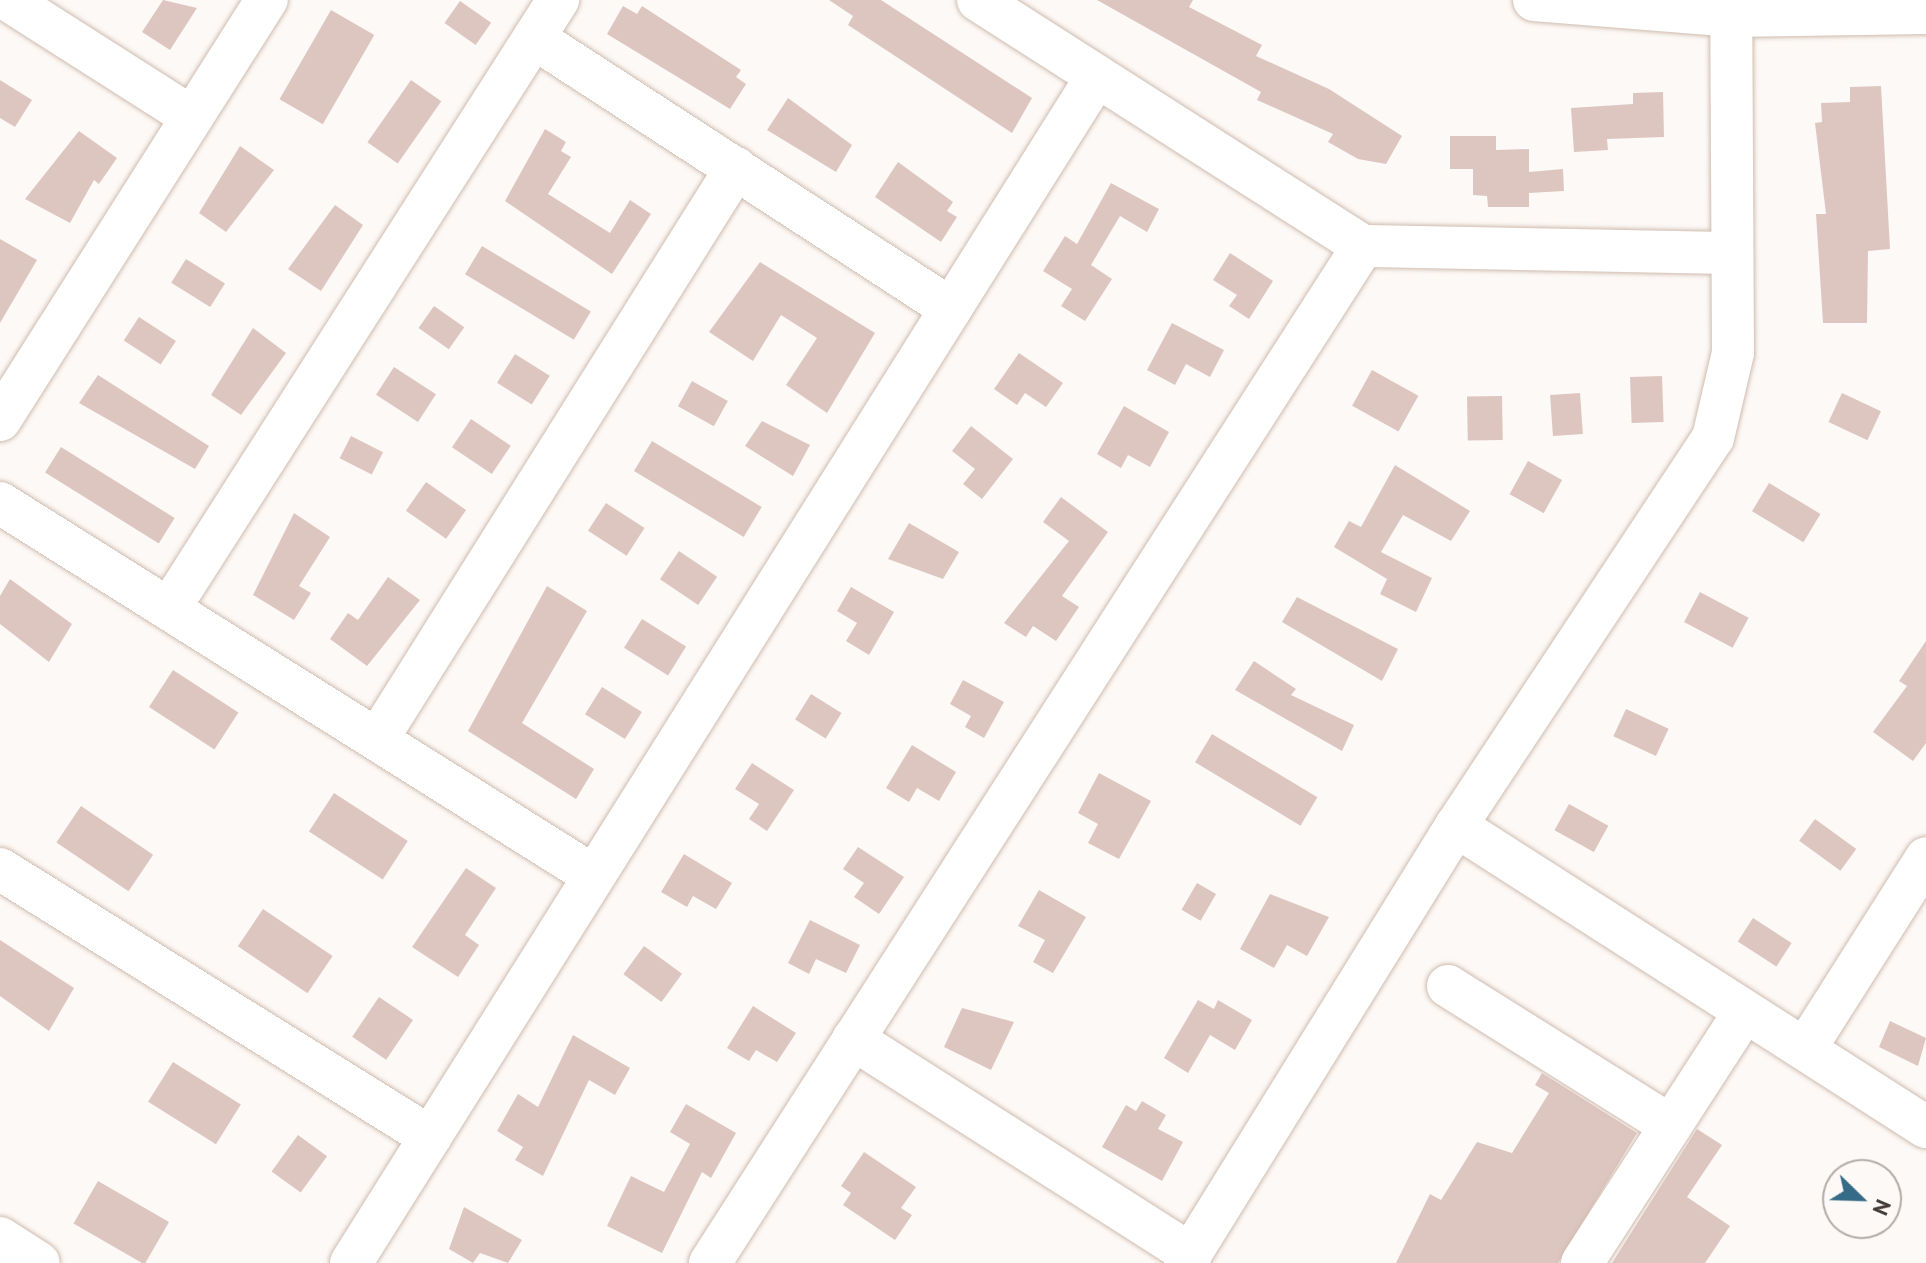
<!DOCTYPE html>
<html>
<head>
<meta charset="utf-8">
<style>
  body { margin:0 }
  #map { position:relative; width:1926px; height:1263px; overflow:hidden; background:#fdf9f6; font-family:"PT Sans",sans-serif }
  div>[style] { position:absolute }
  .building>* { inset:0; background:#dec6c0; transform-origin:0 0 }
  .roads { filter:drop-shadow(0 0 2px #cfbcaf) drop-shadow(0 0 2px #cfbcaf) }
  .minor>* { height:42px; margin:-21px; padding:0 21px; transform-origin:21px; border-radius:21px; background:#fff }
  span { translate:-50% -50%; white-space:nowrap; text-align:center; line-height:1.15; -webkit-text-stroke:8px #fdf9f6; paint-order:stroke }
  .north { position:absolute; left:1822px; top:1159px; width:80px; height:80px; box-sizing:border-box; background:#fdf9f6; border:2px solid #b2aca8; border-radius:50%; rotate:113deg; font-size:22px; font-weight:700; line-height:32px; text-align:center; color:#413934 }
  .north::after { content:''; display:block; margin:auto; width:28px; height:36px; background:#366b87; clip-path:polygon(50% 0,100% 100%,50% 72%,0 100%) }
</style>
</head>
<body>
<div id="map">
  <div class="building">
    <i style="clip-path:polygon(163px 0,197px 8px,170px 50px,142px 32px)"></i>
    <i style="clip-path:polygon(829px 0,881px 0,1032px 98px,1012px 133px,848px 25px,853px 16px)"></i>
    <i style="clip-path:polygon(1097px 0,1193px 0,1189px 7px,1262px 45px,1256px 56px,1329px 89px,1402px 136px,1386px 164px,1358px 159px,1328px 142px,1333px 134px,1257px 100px,1261px 92px)"></i>
    <i style="left:460px;top:1px;width:38px;height:27px;rotate:35deg"></i>
    <i style="clip-path:polygon(623px 6px,637px 14px,642px 6px,741px 70px,736px 77px,746px 84px,730px 109px,607px 34px)"></i>
    <i style="left:331px;top:10px;width:50px;height:103px;rotate:30deg"></i>
    <i style="clip-path:polygon(0 80px,32px 100px,15px 127px,0 118px)"></i>
    <i style="left:411px;top:80px;width:37px;height:76px;rotate:35deg"></i>
    <i style="clip-path:polygon(1881px 86px,1890px 249px,1868px 251px,1867px 323px,1823px 323px,1816px 214px,1826px 214px,1815px 123px,1822px 122px,1821px 103px,1850px 102px,1850px 87px)"></i>
    <i style="clip-path:polygon(1663px 92px,1664px 137px,1607px 139px,1608px 150px,1574px 152px,1571px 108px,1633px 104px,1633px 93px)"></i>
    <i style="clip-path:polygon(788px 98px,852px 145px,836px 172px,767px 130px)"></i>
    <i style="clip-path:polygon(545px 129px,566px 142px,561px 151px,571px 157px,548px 194px,610px 233px,630px 200px,651px 214px,612px 274px,505px 201px)"></i>
    <i style="clip-path:polygon(79px 131px,117px 158px,99px 184px,94px 180px,70px 223px,25px 199px)"></i>
    <i style="clip-path:polygon(1450px 136px,1496px 136px,1496px 150px,1529px 149px,1529px 172px,1563px 169px,1564px 191px,1529px 193px,1529px 207px,1488px 207px,1487px 196px,1473px 195px,1473px 169px,1450px 169px)"></i>
    <i style="clip-path:polygon(240px 146px,274px 170px,226px 232px,199px 213px)"></i>
    <i style="clip-path:polygon(898px 162px,953px 202px,947px 211px,957px 217px,941px 242px,875px 197px)"></i>
    <i style="clip-path:polygon(1111px 183px,1159px 209px,1147px 232px,1120px 216px,1091px 265px,1112px 279px,1085px 321px,1061px 306px,1072px 289px,1043px 271px,1065px 236px,1077px 244px)"></i>
    <i style="clip-path:polygon(335px 205px,363px 225px,321px 291px,288px 269px)"></i>
    <i style="clip-path:polygon(0 239px,37px 260px,0 323px)"></i>
    <i style="left:482px;top:246px;width:127px;height:33px;rotate:31deg"></i>
    <i style="clip-path:polygon(1230px 253px,1273px 281px,1249px 319px,1229px 306px,1237px 295px,1213px 280px)"></i>
    <i style="left:186px;top:259px;width:46px;height:28px;rotate:32deg"></i>
    <i style="clip-path:polygon(760px 262px,875px 333px,827px 413px,786px 385px,817px 338px,781px 315px,753px 361px,709px 332px)"></i>
    <i style="left:434px;top:306px;width:37px;height:27px;rotate:35deg"></i>
    <i style="left:139px;top:317px;width:44px;height:28px;rotate:33deg"></i>
    <i style="clip-path:polygon(1172px 323px,1224px 350px,1210px 377px,1186px 364px,1175px 385px,1147px 370px)"></i>
    <i style="clip-path:polygon(253px 328px,286px 353px,241px 415px,211px 395px)"></i>
    <i style="clip-path:polygon(1019px 353px,1063px 383px,1046px 407px,1025px 393px,1017px 405px,994px 389px)"></i>
    <i style="left:515px;top:354px;width:41px;height:34px;rotate:32deg"></i>
    <i style="left:394px;top:367px;width:50px;height:33px;rotate:33deg"></i>
    <i style="left:1372px;top:370px;width:53px;height:41px;rotate:29deg"></i>
    <i style="clip-path:polygon(98px 375px,209px 446px,195px 469px,79px 403px)"></i>
    <i style="left:1662px;top:376px;width:46px;height:32px;rotate:88deg"></i>
    <i style="left:692px;top:381px;width:41px;height:29px;rotate:29deg"></i>
    <i style="left:1580px;top:393px;width:41px;height:30px;rotate:86deg"></i>
    <i style="left:1842px;top:393px;width:43px;height:32px;rotate:25deg"></i>
    <i style="left:1502px;top:396px;width:44px;height:35px;rotate:89deg"></i>
    <i style="clip-path:polygon(1124px 406px,1169px 432px,1150px 467px,1128px 455px,1121px 468px,1097px 454px)"></i>
    <i style="left:471px;top:419px;width:48px;height:34px;rotate:34deg"></i>
    <i style="clip-path:polygon(762px 421px,810px 445px,793px 476px,745px 446px)"></i>
    <i style="clip-path:polygon(971px 426px,1013px 459px,982px 499px,963px 484px,975px 469px,952px 451px)"></i>
    <i style="left:351px;top:436px;width:36px;height:25px;rotate:27deg"></i>
    <i style="left:652px;top:441px;width:128px;height:35px;rotate:31deg"></i>
    <i style="left:61px;top:447px;width:134px;height:30px;rotate:32deg"></i>
    <i style="left:1528px;top:461px;width:39px;height:38px;rotate:29deg"></i>
    <i style="clip-path:polygon(1395px 465px,1470px 511px,1451px 541px,1403px 515px,1381px 552px,1432px 578px,1416px 612px,1380px 594px,1387px 579px,1334px 547px,1349px 521px,1361px 527px)"></i>
    <i style="left:426px;top:482px;width:49px;height:35px;rotate:35deg"></i>
    <i style="left:1769px;top:483px;width:60px;height:33px;rotate:31deg"></i>
    <i style="clip-path:polygon(1061px 497px,1108px 532px,1062px 596px,1079px 607px,1056px 641px,1033px 626px,1026px 637px,1004px 623px,1069px 541px,1043px 522px)"></i>
    <i style="left:606px;top:503px;width:46px;height:33px;rotate:33deg"></i>
    <i style="clip-path:polygon(294px 513px,330px 537px,299px 586px,311px 593px,294px 620px,253px 595px)"></i>
    <i style="clip-path:polygon(909px 523px,959px 552px,943px 579px,888px 559px)"></i>
    <i style="left:679px;top:551px;width:46px;height:34px;rotate:34deg"></i>
    <i style="clip-path:polygon(388px 577px,420px 600px,367px 666px,330px 639px,348px 613px,358px 620px)"></i>
    <i style="clip-path:polygon(10px 579px,72px 624px,49px 662px,0 624px,0 596px)"></i>
    <i style="clip-path:polygon(547px 586px,587px 611px,522px 723px,594px 769px,576px 799px,468px 731px)"></i>
    <i style="clip-path:polygon(851px 587px,894px 612px,869px 655px,846px 641px,857px 623px,837px 611px)"></i>
    <i style="left:1700px;top:592px;width:55px;height:34px;rotate:28deg"></i>
    <i style="clip-path:polygon(1297px 597px,1398px 649px,1382px 681px,1282px 622px)"></i>
    <i style="left:642px;top:619px;width:52px;height:34px;rotate:32deg"></i>
    <i style="clip-path:polygon(1926px 641px,1926px 743px,1913px 761px,1873px 732px,1907px 686px,1899px 681px)"></i>
    <i style="clip-path:polygon(1254px 661px,1296px 689px,1291px 695px,1354px 725px,1342px 751px,1235px 690px)"></i>
    <i style="left:173px;top:670px;width:78px;height:44px;rotate:33deg"></i>
    <i style="clip-path:polygon(963px 680px,1004px 702px,984px 738px,965px 727px,971px 716px,950px 704px)"></i>
    <i style="left:602px;top:687px;width:47px;height:32px;rotate:32deg"></i>
    <i style="left:811px;top:694px;width:36px;height:30px;rotate:32deg"></i>
    <i style="left:1626px;top:709px;width:47px;height:30px;rotate:25deg"></i>
    <i style="left:1212px;top:734px;width:123px;height:33px;rotate:31deg"></i>
    <i style="clip-path:polygon(912px 745px,956px 772px,939px 801px,917px 788px,909px 802px,886px 788px)"></i>
    <i style="clip-path:polygon(752px 763px,794px 790px,767px 831px,749px 819px,759px 804px,735px 789px)"></i>
    <i style="clip-path:polygon(1099px 773px,1151px 801px,1119px 859px,1088px 843px,1098px 824px,1078px 813px)"></i>
    <i style="left:334px;top:793px;width:88px;height:46px;rotate:33deg"></i>
    <i style="left:1569px;top:804px;width:45px;height:30px;rotate:29deg"></i>
    <i style="left:81px;top:806px;width:87px;height:44px;rotate:34deg"></i>
    <i style="left:1815px;top:819px;width:51px;height:27px;rotate:36deg"></i>
    <i style="clip-path:polygon(858px 847px,904px 877px,879px 914px,854px 897px,864px 883px,843px 869px)"></i>
    <i style="clip-path:polygon(684px 854px,732px 883px,716px 909px,693px 896px,687px 907px,661px 892px)"></i>
    <i style="clip-path:polygon(466px 868px,496px 888px,465px 935px,479px 945px,458px 977px,412px 947px)"></i>
    <i style="left:1197px;top:883px;width:22px;height:31px;rotate:30deg"></i>
    <i style="clip-path:polygon(1039px 890px,1086px 917px,1053px 973px,1033px 962px,1045px 940px,1018px 926px)"></i>
    <i style="clip-path:polygon(1270px 894px,1329px 917px,1307px 956px,1287px 945px,1274px 968px,1240px 949px)"></i>
    <i style="left:263px;top:909px;width:84px;height:45px;rotate:34deg"></i>
    <i style="left:1753px;top:918px;width:46px;height:28px;rotate:33deg"></i>
    <i style="clip-path:polygon(810px 920px,860px 945px,846px 973px,816px 959px,809px 974px,788px 963px)"></i>
    <i style="clip-path:polygon(0 940px,74px 988px,49px 1031px,0 996px)"></i>
    <i style="left:644px;top:946px;width:47px;height:35px;rotate:36deg"></i>
    <i style="left:379px;top:997px;width:41px;height:48px;rotate:34deg"></i>
    <i style="clip-path:polygon(1198px 1000px,1214px 1009px,1218px 1000px,1252px 1020px,1235px 1050px,1210px 1035px,1188px 1073px,1164px 1058px)"></i>
    <i style="clip-path:polygon(753px 1006px,796px 1033px,777px 1062px,756px 1050px,749px 1061px,727px 1048px)"></i>
    <i style="clip-path:polygon(962px 1008px,1014px 1022px,991px 1070px,944px 1047px)"></i>
    <i style="clip-path:polygon(1890px 1021px,1926px 1038px,1918px 1066px,1879px 1047px)"></i>
    <i style="clip-path:polygon(573px 1035px,630px 1068px,615px 1095px,589px 1080px,543px 1176px,515px 1160px,523px 1147px,497px 1131px,518px 1094px,538px 1107px)"></i>
    <i style="left:173px;top:1062px;width:80px;height:47px;rotate:32deg"></i>
    <i style="clip-path:polygon(1542px 1073px,1637px 1133px,1558px 1263px,1396px 1263px,1430px 1194px,1441px 1200px,1477px 1142px,1512px 1153px,1549px 1093px,1535px 1085px)"></i>
    <i style="clip-path:polygon(1142px 1101px,1166px 1115px,1158px 1129px,1183px 1142px,1162px 1181px,1102px 1147px,1126px 1105px,1136px 1111px)"></i>
    <i style="clip-path:polygon(686px 1104px,736px 1133px,711px 1178px,702px 1172px,662px 1253px,607px 1226px,631px 1176px,664px 1192px,690px 1144px,670px 1132px)"></i>
    <i style="clip-path:polygon(1697px 1129px,1722px 1145px,1687px 1197px,1730px 1226px,1705px 1263px,1612px 1263px)"></i>
    <i style="left:298px;top:1135px;width:36px;height:45px;rotate:36deg"></i>
    <i style="clip-path:polygon(864px 1152px,916px 1187px,901px 1208px,912px 1215px,895px 1240px,843px 1205px,851px 1193px,841px 1186px)"></i>
    <i style="left:98px;top:1181px;width:82px;height:49px;rotate:30deg"></i>
    <i style="clip-path:polygon(464px 1207px,522px 1240px,508px 1263px,480px 1253px,473px 1263px,449px 1249px)"></i>
  </div>
  <div class="roads">
    <div class="minor">
      <i style="left:8px;top:0;width:218px;rotate:32.5deg"></i>
      <i style="left:978px;top:0;width:457px;rotate:32.6deg"></i>
      <i style="left:1534px;top:0;width:198px;rotate:4.6deg"></i>
      <i style="left:1731px;top:16px;width:195px;rotate:-0.9deg"></i>
      <i style="left:534px;top:38px;width:497px;rotate:33deg"></i>
      <i style="left:0;top:420px;width:498px;rotate:-57.6deg"></i>
      <i style="left:0;top:503px;width:701px;rotate:32.13deg"></i>
      <i style="left:169px;top:609px;width:723px;rotate:-57.43deg"></i>
      <i style="left:378px;top:738px;width:673px;rotate:-57.87deg"></i>
      <i style="left:1456px;top:826px;width:558px;rotate:32.64deg"></i>
      <i style="left:0;top:869px;width:507px;rotate:31.93deg"></i>
      <i style="left:1448px;top:986px;width:263px;rotate:32.1deg"></i>
      <i style="left:853px;top:1039px;width:401px;rotate:32.5deg"></i>
      <i style="left:1805px;top:1049px;width:226px;rotate:-57.6deg"></i>
      <i style="left:0;top:1238px;width:46px;rotate:32.7deg"></i>
      <i style="left:351px;top:1263px;width:1402px;rotate:-57.85deg"></i>
      <i style="left:710px;top:1263px;width:1209px;rotate:-57.3deg"></i>
      <i style="left:1363px;top:246px;width:368px;rotate:1.1deg"></i>
      <i style="left:1185px;top:1263px;width:514px;rotate:-58.2deg"></i>
      <i style="left:1456px;top:826px;width:465px;rotate:-56.5deg"></i>
      <i style="left:1713px;top:438px;width:87px;rotate:-76.8deg"></i>
      <i style="left:1733px;top:353px;width:337px;rotate:-90.3deg"></i>
      <i style="left:1582px;top:1263px;width:298px;rotate:-57.1deg"></i>
    </div>
  </div>
  <div class="north">N</div>
</div>
</body>
</html>
